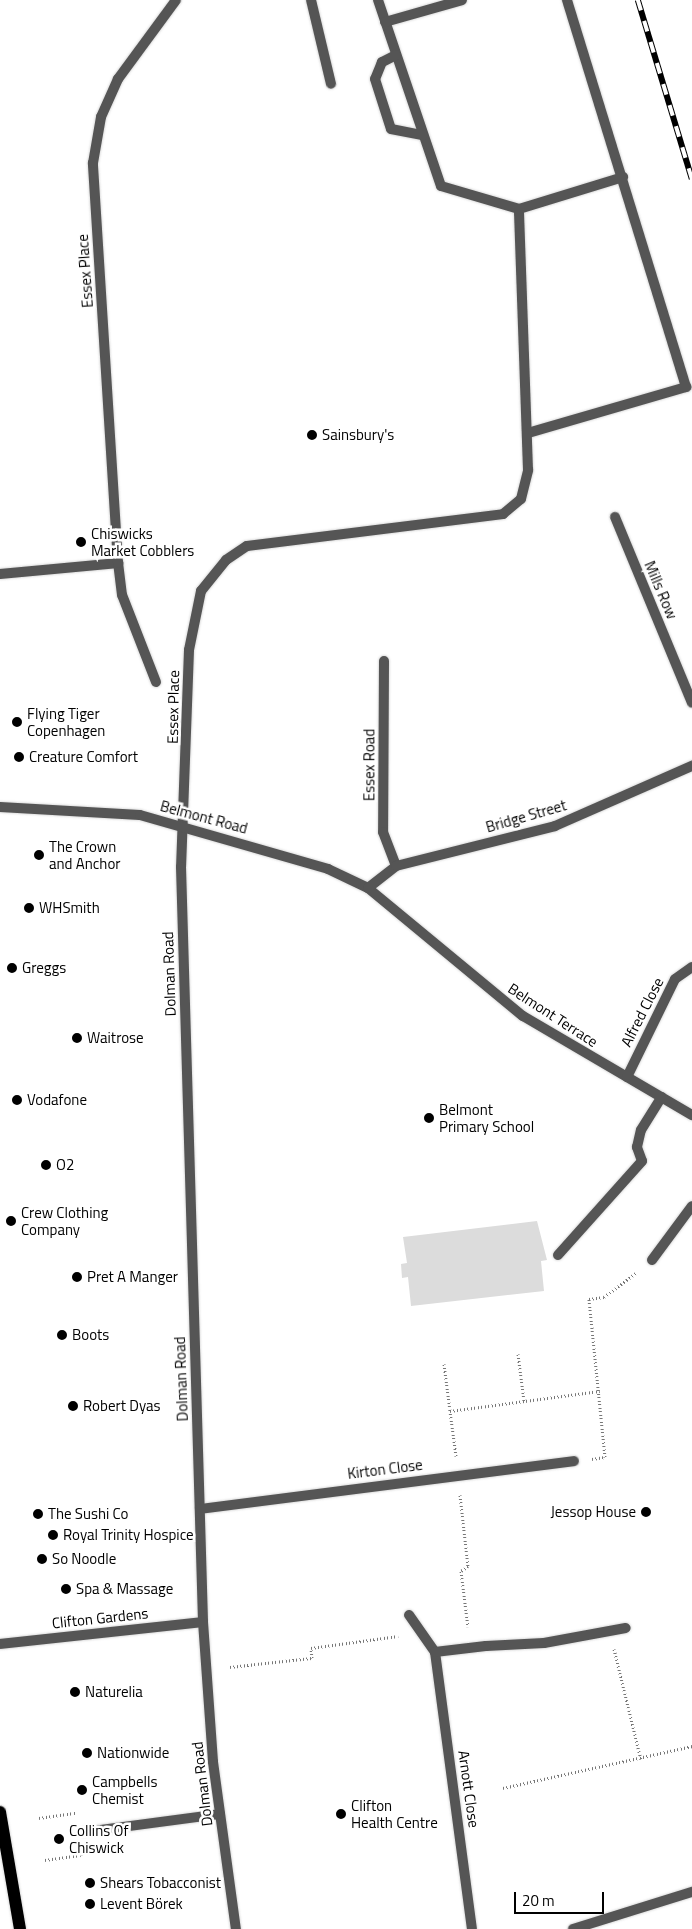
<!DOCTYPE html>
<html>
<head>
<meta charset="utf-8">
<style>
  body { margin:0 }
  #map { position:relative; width:692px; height:1929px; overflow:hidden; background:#fff; font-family:"Titillium Web",sans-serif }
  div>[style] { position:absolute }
  .green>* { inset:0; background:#dcdcdc }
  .path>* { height:3px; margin-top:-1.5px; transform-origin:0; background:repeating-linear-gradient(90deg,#777 0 1px,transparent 0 3.5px) }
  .roads { filter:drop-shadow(0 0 1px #dbdbdb) drop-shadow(0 0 1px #dbdbdb) }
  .lane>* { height:10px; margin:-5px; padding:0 5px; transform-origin:5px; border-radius:5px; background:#555 }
  .street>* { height:10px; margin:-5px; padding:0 5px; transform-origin:5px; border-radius:5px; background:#555 }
  .primary>* { height:12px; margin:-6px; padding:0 6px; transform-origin:6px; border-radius:6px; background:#000 }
  .rail>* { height:5.5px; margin-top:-2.75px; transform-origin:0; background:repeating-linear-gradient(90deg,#fff 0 11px,#000 0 22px); box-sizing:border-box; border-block:1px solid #000 }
  .dots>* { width:14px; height:14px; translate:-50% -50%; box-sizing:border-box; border:2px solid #fff; border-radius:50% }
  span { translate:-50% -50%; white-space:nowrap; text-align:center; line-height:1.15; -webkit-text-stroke:5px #fff; paint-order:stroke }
  .street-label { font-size:15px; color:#000 }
  .poi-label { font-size:15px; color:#000 }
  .left { translate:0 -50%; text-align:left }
  .right { translate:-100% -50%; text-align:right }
  .scale { position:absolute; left:514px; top:1892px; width:90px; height:22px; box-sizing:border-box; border:2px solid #000; border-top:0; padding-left:6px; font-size:15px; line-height:18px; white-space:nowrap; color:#000; -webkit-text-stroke:4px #fff; paint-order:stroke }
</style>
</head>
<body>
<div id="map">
  <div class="green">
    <i style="clip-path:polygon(537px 1221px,547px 1260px,541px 1261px,544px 1291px,411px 1306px,408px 1277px,402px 1278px,401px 1264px,407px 1263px,403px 1237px)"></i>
  </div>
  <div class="path">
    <i style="left:518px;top:1354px;width:47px;rotate:82.7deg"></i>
    <i style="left:444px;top:1364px;width:47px;rotate:82.7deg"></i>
    <i style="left:456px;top:1456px;width:45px;rotate:-97.6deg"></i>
    <i style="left:450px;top:1411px;width:151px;rotate:-7.6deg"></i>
    <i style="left:592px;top:1459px;width:13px;rotate:-9deg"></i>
    <i style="left:605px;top:1457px;width:159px;rotate:-95.8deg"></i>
    <i style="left:589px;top:1299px;width:15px;rotate:-8deg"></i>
    <i style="left:604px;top:1297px;width:40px;rotate:-37deg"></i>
    <i style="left:460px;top:1495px;width:71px;rotate:83.6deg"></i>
    <i style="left:468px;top:1566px;width:9px;rotate:144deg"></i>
    <i style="left:461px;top:1571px;width:56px;rotate:82.9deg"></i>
    <i style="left:614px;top:1649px;width:114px;rotate:76.3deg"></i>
    <i style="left:230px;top:1667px;width:82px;rotate:-6.3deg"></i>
    <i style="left:312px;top:1658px;width:10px;rotate:-96deg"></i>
    <i style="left:311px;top:1648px;width:88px;rotate:-7.9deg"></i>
    <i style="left:503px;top:1788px;width:194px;rotate:-12.5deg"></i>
    <i style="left:39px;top:1818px;width:37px;rotate:-8deg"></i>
    <i style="left:45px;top:1860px;width:36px;rotate:-8deg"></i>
    <i style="left:81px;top:1855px;width:4px;rotate:-76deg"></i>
  </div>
  <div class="roads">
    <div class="lane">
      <i style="left:311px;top:0;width:86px;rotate:76.6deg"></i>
      <i style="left:378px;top:0;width:196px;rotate:71.3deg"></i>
      <i style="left:441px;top:186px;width:81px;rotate:16.4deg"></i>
      <i style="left:519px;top:209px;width:109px;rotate:-17.1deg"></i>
      <i style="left:385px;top:22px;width:80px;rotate:-15.9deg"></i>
      <i style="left:396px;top:55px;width:16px;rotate:153deg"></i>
      <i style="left:382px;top:62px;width:18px;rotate:112deg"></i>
      <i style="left:375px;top:79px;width:52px;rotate:72.3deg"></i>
      <i style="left:391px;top:129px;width:32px;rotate:11deg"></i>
      <i style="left:528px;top:433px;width:165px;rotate:-16.2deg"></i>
      <i style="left:686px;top:387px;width:405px;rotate:-107.1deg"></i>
      <i style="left:201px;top:591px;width:40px;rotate:-51deg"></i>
      <i style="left:226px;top:560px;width:25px;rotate:-34deg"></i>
      <i style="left:247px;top:546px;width:258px;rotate:-7.1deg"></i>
      <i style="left:503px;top:514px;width:23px;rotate:-40deg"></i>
      <i style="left:521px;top:499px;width:30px;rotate:-76deg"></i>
      <i style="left:528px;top:470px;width:261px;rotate:-92deg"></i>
      <i style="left:558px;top:1255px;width:126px;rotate:-48.2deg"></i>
      <i style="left:642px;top:1161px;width:15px;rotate:-110deg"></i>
      <i style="left:637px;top:1147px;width:17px;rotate:-77deg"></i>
      <i style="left:641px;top:1130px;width:39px;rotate:-58deg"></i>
      <i style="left:652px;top:1260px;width:67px;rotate:-53.5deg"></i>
      <i style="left:486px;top:1646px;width:58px;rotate:-3deg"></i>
      <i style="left:544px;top:1643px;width:83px;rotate:-10.4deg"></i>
    </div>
    <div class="street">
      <i style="left:615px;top:517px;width:201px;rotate:67.5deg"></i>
      <i style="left:0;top:574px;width:119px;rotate:-5.3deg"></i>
      <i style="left:201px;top:591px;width:60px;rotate:101.5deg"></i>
      <i style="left:189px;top:650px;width:217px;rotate:92.1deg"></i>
      <i style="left:181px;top:867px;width:755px;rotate:88.33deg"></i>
      <i style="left:203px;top:1622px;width:140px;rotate:85.9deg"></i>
      <i style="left:213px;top:1762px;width:169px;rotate:82.2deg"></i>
      <i style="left:384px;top:661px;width:171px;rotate:90.3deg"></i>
      <i style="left:383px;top:832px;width:36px;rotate:69deg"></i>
      <i style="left:156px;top:682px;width:93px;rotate:-111.3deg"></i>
      <i style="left:122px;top:595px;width:32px;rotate:-97deg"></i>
      <i style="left:118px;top:563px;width:401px;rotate:-93.6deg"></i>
      <i style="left:93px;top:163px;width:47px;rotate:-80.1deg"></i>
      <i style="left:101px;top:117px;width:42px;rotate:-65.9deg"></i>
      <i style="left:118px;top:79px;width:98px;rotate:-53.7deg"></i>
      <i style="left:0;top:807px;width:140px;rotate:3.3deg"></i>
      <i style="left:140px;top:815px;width:196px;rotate:16deg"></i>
      <i style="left:328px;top:869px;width:44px;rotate:25.4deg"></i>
      <i style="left:368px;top:888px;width:201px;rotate:39.6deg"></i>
      <i style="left:523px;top:1016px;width:196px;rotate:30.4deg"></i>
      <i style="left:368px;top:888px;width:36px;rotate:-38deg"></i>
      <i style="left:396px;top:866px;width:164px;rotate:-14.1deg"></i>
      <i style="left:555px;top:826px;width:150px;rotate:-23.7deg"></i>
      <i style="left:627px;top:1077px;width:109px;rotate:-63.9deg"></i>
      <i style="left:675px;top:979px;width:21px;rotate:-35deg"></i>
      <i style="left:200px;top:1509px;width:377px;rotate:-7.3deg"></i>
      <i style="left:409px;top:1615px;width:45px;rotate:54.9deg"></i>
      <i style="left:435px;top:1652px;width:279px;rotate:82.4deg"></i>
      <i style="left:0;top:1644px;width:204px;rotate:-6.2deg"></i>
      <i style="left:435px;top:1652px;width:51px;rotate:-6.7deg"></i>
      <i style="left:85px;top:1832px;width:136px;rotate:-7.6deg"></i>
      <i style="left:573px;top:1929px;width:125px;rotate:-17.3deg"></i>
    </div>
    <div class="primary">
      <i style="left:0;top:1812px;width:119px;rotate:80.3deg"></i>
    </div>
  </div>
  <div class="rail">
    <i style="left:638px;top:0;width:187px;rotate:73.2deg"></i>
  </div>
  <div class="dots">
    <i style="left:312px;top:435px;background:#000"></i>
    <i style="left:81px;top:542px;background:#000"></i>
    <i style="left:17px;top:722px;background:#000"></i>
    <i style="left:19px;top:757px;background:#000"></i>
    <i style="left:39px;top:855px;background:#000"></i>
    <i style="left:29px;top:908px;background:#000"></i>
    <i style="left:12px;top:968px;background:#000"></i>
    <i style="left:77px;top:1038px;background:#000"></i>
    <i style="left:17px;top:1100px;background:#000"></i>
    <i style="left:429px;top:1118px;background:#000"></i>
    <i style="left:46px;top:1165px;background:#000"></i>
    <i style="left:11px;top:1221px;background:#000"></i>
    <i style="left:77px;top:1277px;background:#000"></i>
    <i style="left:62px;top:1335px;background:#000"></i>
    <i style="left:73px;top:1406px;background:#000"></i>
    <i style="left:646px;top:1512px;background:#000"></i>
    <i style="left:38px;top:1514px;background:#000"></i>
    <i style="left:53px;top:1535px;background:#000"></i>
    <i style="left:42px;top:1559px;background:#000"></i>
    <i style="left:66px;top:1589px;background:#000"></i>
    <i style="left:75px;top:1692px;background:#000"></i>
    <i style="left:87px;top:1753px;background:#000"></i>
    <i style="left:82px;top:1790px;background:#000"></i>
    <i style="left:341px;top:1814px;background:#000"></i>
    <i style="left:59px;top:1839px;background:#000"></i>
    <i style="left:90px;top:1883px;background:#000"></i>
    <i style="left:90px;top:1904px;background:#000"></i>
  </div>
  <div class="street-label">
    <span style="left:85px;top:271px;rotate:-94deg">Essex Place</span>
    <span style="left:661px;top:590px;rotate:67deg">Mills Row</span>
    <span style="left:173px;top:707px;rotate:-89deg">Essex Place</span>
    <span style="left:369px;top:765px;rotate:-90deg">Essex Road</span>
    <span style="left:526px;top:816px;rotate:-16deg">Bridge Street</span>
    <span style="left:204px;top:817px;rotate:15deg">Belmont Road</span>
    <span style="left:169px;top:974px;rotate:-92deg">Dolman Road</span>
    <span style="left:642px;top:1012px;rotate:-63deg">Alfred Close</span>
    <span style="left:553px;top:1015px;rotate:33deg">Belmont Terrace</span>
    <span style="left:181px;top:1379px;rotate:-92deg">Dolman Road</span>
    <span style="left:385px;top:1469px;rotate:-7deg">Kirton Close</span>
    <span style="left:100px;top:1618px;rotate:-6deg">Clifton Gardens</span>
    <span style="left:202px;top:1784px;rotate:-97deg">Dolman Road</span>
    <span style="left:469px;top:1789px;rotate:82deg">Arnott Close</span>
  </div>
  <div class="poi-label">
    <span class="left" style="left:322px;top:435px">Sainsbury's</span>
    <span class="left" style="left:91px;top:542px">Chiswicks<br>Market Cobblers</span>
    <span class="left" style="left:27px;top:722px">Flying Tiger<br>Copenhagen</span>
    <span class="left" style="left:29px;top:757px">Creature Comfort</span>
    <span class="left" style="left:49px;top:855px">The Crown<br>and Anchor</span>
    <span class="left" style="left:39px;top:908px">WHSmith</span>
    <span class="left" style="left:22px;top:968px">Greggs</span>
    <span class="left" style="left:87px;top:1038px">Waitrose</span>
    <span class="left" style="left:27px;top:1100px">Vodafone</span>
    <span class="left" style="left:439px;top:1118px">Belmont<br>Primary School</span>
    <span class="left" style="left:56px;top:1165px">O2</span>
    <span class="left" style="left:21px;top:1221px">Crew Clothing<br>Company</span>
    <span class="left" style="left:87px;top:1277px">Pret A Manger</span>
    <span class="left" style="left:72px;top:1335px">Boots</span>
    <span class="left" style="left:83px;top:1406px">Robert Dyas</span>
    <span class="right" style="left:636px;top:1512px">Jessop House</span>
    <span class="left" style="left:48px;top:1514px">The Sushi Co</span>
    <span class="left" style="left:63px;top:1535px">Royal Trinity Hospice</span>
    <span class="left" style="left:52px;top:1559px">So Noodle</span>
    <span class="left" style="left:76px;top:1589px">Spa &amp; Massage</span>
    <span class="left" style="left:85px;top:1692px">Naturelia</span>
    <span class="left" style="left:97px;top:1753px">Nationwide</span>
    <span class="left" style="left:92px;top:1790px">Campbells<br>Chemist</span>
    <span class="left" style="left:351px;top:1814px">Clifton<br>Health Centre</span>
    <span class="left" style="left:69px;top:1839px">Collins Of<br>Chiswick</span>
    <span class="left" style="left:100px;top:1883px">Shears Tobacconist</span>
    <span class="left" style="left:100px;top:1904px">Levent Börek</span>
  </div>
  <div class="scale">20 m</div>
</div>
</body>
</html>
